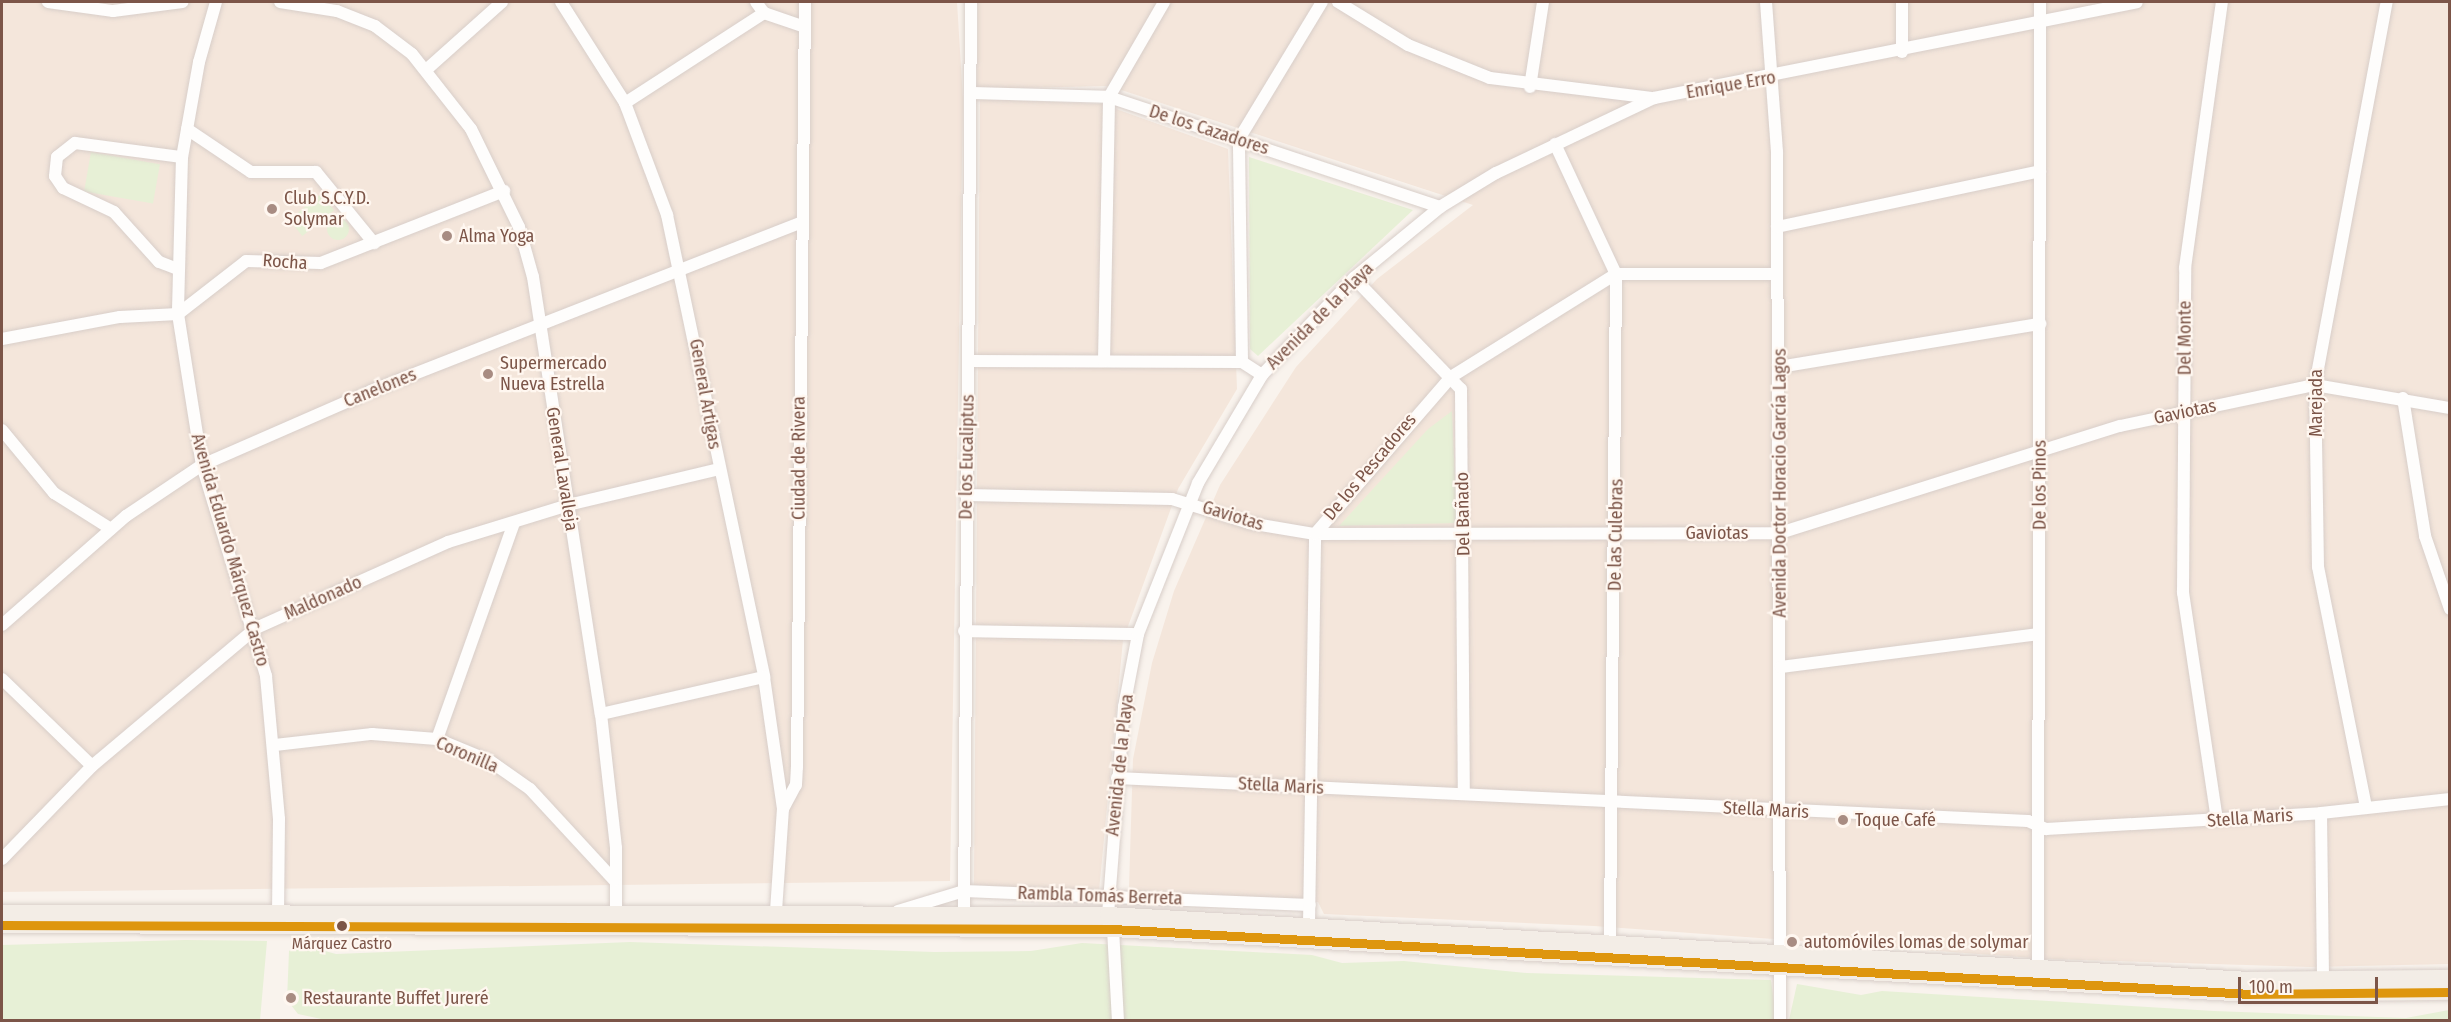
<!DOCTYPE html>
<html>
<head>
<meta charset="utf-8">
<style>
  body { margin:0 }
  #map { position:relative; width:2451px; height:1022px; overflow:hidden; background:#f9f3ed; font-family:"Fira Sans Condensed",sans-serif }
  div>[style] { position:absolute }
  .residential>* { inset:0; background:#f4e6db }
  .green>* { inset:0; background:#e7f0d6; transform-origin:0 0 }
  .round { border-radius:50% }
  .roads { filter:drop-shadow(0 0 2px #d8cec9) drop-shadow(0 0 2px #d8cec9) }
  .minor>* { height:12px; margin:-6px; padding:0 6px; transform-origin:6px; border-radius:6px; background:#fefdfc }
  .major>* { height:16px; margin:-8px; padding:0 8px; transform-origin:8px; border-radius:8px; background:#f3ede6 }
  .bus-1>* { height:9px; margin:-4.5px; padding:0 4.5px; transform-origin:4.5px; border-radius:4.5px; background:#de960e }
  .dots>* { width:16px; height:16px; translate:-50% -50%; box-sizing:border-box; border:3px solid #fff7f0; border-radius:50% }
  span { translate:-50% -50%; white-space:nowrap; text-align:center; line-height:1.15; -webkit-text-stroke:4.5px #fff7f0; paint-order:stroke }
  .bus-label { font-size:16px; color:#7c5548 }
  .street-label { font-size:18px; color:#7c5548 }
  .poi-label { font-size:18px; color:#7c5548 }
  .left { translate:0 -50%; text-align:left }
  .frame { position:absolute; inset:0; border:3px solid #7c5548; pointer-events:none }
  .scale { position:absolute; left:2238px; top:977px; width:140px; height:27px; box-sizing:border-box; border:3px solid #7c5548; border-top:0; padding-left:8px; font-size:18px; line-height:21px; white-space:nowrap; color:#7c5548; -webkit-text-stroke:4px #fff7f0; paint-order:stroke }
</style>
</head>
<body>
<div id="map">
  <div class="residential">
    <i style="clip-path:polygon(2px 2px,957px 2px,963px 100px,950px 881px,2px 892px)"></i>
    <i style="clip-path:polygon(978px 2px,2449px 2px,2449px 964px,2310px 967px,2047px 959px,1594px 926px,1324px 914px,1318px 902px,1139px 893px,1129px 887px,1133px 759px,1152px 663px,1174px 591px,1220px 485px,1296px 367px,1377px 279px,1473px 205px,1109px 86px,977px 89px)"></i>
    <i style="clip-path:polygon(980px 99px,1102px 104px,1228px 149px,1237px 389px,1178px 489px,1123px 640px,1099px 891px,974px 885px)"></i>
  </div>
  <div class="green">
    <i style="left:91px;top:152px;width:70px;height:40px;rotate:10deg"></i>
    <i style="clip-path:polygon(1249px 157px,1413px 210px,1258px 356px,1250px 349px)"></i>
    <i style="left:321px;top:194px;width:21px;height:41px;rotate:51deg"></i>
    <i class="round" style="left:327px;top:218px;width:22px;height:22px"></i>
    <i style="clip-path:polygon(1452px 411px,1457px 523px,1339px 526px,1428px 429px)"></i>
    <i style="clip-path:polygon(185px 940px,267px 941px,260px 1020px,2px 1020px,2px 945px)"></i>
    <i style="clip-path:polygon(630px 942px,934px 952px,1031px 951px,1082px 943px,1312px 955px,1342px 963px,1404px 961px,1527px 973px,1771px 980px,1775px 1011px,1774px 1020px,326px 1020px,298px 1014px,287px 1000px,289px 951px,299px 944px,336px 954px)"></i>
    <i style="clip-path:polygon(1797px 984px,1861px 995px,1882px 991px,2214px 1011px,2406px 1018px,2449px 1010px,2449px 1020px,1789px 1020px)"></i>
  </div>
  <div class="roads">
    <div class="minor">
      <i style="left:48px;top:2px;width:66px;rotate:7.9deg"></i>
      <i style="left:113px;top:11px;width:70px;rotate:-7.4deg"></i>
      <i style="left:216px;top:2px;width:62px;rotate:105.8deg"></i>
      <i style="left:199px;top:62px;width:97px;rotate:100.1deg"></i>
      <i style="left:182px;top:157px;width:157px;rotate:91.5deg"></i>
      <i style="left:178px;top:314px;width:153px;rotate:81deg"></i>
      <i style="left:202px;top:465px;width:220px;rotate:73.1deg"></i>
      <i style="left:266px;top:676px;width:144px;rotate:84.8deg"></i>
      <i style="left:279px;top:819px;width:101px;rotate:90.6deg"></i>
      <i style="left:280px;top:2px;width:58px;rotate:9deg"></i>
      <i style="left:337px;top:11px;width:41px;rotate:21.5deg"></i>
      <i style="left:375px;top:26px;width:46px;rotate:37.1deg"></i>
      <i style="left:412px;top:54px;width:95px;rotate:51.8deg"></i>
      <i style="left:471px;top:129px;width:109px;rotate:63.9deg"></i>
      <i style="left:519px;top:227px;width:52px;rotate:74.4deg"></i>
      <i style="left:533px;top:277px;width:442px;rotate:81.2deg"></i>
      <i style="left:601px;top:714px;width:135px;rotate:83.6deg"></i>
      <i style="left:616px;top:848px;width:63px;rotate:90deg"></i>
      <i style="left:561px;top:2px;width:120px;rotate:57.6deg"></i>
      <i style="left:625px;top:103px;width:120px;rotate:69.4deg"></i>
      <i style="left:667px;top:215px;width:472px;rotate:78.1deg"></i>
      <i style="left:764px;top:677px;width:133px;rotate:81.8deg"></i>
      <i style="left:756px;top:2px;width:14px;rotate:54deg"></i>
      <i style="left:764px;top:13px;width:39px;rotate:19deg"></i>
      <i style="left:1338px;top:2px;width:82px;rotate:31.6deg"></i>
      <i style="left:1408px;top:45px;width:88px;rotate:21.9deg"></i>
      <i style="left:1490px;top:78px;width:165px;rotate:7deg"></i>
      <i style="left:1654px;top:98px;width:492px;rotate:-11.2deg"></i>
      <i style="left:1766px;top:2px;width:150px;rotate:85.8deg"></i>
      <i style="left:1777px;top:152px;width:868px;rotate:89.8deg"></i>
      <i style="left:1902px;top:52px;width:50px;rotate:-90deg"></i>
      <i style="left:426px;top:70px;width:102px;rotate:-41.8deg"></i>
      <i style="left:1530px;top:87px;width:86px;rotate:-81.3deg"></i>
      <i style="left:970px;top:93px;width:139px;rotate:1.6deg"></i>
      <i style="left:1109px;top:97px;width:349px;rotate:18.4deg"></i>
      <i style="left:625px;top:103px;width:166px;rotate:-32.9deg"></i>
      <i style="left:187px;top:129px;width:77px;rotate:33.9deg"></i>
      <i style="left:251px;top:172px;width:65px"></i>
      <i style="left:316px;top:172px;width:92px;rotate:50.8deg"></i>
      <i style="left:1555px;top:144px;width:144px;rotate:64.9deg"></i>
      <i style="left:1616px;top:274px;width:667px;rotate:90.52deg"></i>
      <i style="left:1777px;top:227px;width:269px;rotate:-12deg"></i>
      <i style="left:175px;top:268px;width:17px;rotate:-159deg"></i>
      <i style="left:159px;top:262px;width:67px;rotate:-132deg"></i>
      <i style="left:114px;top:212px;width:56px;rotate:-154.8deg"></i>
      <i style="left:63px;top:188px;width:14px;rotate:-124deg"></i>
      <i style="left:55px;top:176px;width:19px;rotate:-84deg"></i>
      <i style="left:57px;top:157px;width:23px;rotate:-38deg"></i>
      <i style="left:75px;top:143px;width:108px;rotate:7.5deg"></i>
      <i style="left:1354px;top:278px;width:154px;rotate:46.1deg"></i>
      <i style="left:1461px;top:389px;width:405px;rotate:89.6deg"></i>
      <i style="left:2px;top:339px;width:120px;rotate:-10.6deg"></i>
      <i style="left:120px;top:317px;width:58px;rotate:-3deg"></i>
      <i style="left:178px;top:314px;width:86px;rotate:-37.9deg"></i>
      <i style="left:246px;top:261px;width:75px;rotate:1.5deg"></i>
      <i style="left:321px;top:263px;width:197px;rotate:-21.5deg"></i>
      <i style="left:968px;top:361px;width:274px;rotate:0.2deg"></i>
      <i style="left:1242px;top:362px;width:24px;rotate:33deg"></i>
      <i style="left:1104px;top:361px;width:264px;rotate:-88.9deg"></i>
      <i style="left:1109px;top:97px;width:110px;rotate:-59.9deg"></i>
      <i style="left:1242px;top:362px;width:223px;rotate:-90.8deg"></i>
      <i style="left:1239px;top:139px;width:160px;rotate:-58.8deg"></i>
      <i style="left:1779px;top:367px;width:265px;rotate:-9.4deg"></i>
      <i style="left:2403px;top:398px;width:140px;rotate:80.9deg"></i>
      <i style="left:2425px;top:536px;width:77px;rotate:71.1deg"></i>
      <i style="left:2px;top:430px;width:82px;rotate:50.5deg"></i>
      <i style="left:54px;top:493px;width:67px;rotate:32.3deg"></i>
      <i style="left:966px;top:495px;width:206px;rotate:1.1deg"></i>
      <i style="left:1172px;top:499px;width:81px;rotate:17.3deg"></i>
      <i style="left:1249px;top:523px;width:67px;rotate:9.5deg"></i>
      <i style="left:1315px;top:534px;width:465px;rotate:-0.1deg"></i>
      <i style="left:1780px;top:533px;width:356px;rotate:-17.5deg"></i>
      <i style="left:2120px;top:426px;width:199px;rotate:-11.9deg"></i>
      <i style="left:2315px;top:385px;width:137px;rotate:9.7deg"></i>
      <i style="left:2px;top:625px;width:165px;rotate:-41.3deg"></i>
      <i style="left:126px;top:516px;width:92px;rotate:-33.9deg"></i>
      <i style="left:202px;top:465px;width:184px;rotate:-23.6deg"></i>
      <i style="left:371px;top:391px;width:460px;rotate:-21.4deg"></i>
      <i style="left:964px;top:631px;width:174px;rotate:1deg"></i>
      <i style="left:1781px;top:667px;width:260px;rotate:-7.3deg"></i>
      <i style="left:2px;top:679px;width:125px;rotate:44deg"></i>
      <i style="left:601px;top:714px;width:167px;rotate:-12.8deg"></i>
      <i style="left:437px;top:739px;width:229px;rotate:-70.4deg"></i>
      <i style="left:275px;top:745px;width:98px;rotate:-6.5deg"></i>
      <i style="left:372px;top:734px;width:65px;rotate:4.4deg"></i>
      <i style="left:437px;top:739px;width:57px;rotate:22.5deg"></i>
      <i style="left:490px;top:761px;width:49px;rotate:35deg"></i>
      <i style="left:530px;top:789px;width:124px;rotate:47.3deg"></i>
      <i style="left:1117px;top:778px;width:912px;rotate:2.7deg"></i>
      <i style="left:2028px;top:821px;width:20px;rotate:24deg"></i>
      <i style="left:2046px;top:829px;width:275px;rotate:-3.3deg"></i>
      <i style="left:2321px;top:813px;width:130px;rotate:-6.2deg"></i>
      <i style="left:2366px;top:807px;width:245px;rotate:-101.3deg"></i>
      <i style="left:2318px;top:567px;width:182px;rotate:-90.9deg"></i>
      <i style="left:2315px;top:385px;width:390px;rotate:-79.4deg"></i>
      <i style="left:2321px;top:813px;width:167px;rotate:89.3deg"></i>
      <i style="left:2217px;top:820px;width:230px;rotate:-98.5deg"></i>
      <i style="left:2183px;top:593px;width:325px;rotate:-89.6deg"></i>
      <i style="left:2185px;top:268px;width:269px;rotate:-82.1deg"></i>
      <i style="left:2px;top:859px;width:129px;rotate:-45.9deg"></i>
      <i style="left:92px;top:766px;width:214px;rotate:-40.1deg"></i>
      <i style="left:256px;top:628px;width:210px;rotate:-24.1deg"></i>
      <i style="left:448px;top:542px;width:126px;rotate:-17.1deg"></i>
      <i style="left:568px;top:505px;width:155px;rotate:-13.4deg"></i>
      <i style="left:776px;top:911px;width:102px;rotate:-86.1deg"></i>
      <i style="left:783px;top:809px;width:27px;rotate:-62deg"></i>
      <i style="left:796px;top:785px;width:18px;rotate:-87deg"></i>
      <i style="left:797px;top:767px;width:765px;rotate:-89.4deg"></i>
      <i style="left:898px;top:911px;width:69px;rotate:-16.9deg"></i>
      <i style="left:964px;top:891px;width:346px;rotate:2.3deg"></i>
      <i style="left:964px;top:913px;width:911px;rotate:-89.56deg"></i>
      <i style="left:1108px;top:915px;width:209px;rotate:-85.6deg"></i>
      <i style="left:1124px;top:707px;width:74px;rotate:-79.1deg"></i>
      <i style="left:1138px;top:634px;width:162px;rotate:-68.3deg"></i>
      <i style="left:1198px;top:483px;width:126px;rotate:-59.3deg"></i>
      <i style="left:1262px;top:375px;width:134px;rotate:-46.5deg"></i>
      <i style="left:1354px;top:278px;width:112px;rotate:-39.5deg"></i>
      <i style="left:1440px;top:207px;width:66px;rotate:-31.3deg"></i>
      <i style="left:1496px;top:173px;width:175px;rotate:-25.4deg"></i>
      <i style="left:1309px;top:924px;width:390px;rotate:-89.1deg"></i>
      <i style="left:1315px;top:534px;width:208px;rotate:-49.1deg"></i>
      <i style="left:1451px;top:377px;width:195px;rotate:-32deg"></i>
      <i style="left:1616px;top:274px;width:161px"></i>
      <i style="left:1113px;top:929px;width:91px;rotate:86.9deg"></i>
      <i style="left:2038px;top:968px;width:966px;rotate:-89.88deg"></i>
    </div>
    <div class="major">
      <i style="left:2px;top:913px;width:1106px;rotate:0.1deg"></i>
      <i style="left:1108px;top:915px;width:1144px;rotate:3.26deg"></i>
      <i style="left:2250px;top:980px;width:200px;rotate:-0.6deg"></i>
      <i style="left:2px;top:925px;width:1111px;rotate:0.21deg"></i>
      <i style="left:1113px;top:929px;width:1138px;rotate:3.27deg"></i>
      <i style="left:2249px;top:994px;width:201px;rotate:-0.6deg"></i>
    </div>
  </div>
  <div class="bus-1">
    <i style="left:2px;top:925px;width:1111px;rotate:0.21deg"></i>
    <i style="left:1113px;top:929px;width:1138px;rotate:3.27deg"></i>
    <i style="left:2249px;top:994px;width:201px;rotate:-0.6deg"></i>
  </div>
  <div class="dots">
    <i style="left:272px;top:209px;background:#a88c82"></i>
    <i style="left:447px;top:236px;background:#a88c82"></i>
    <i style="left:488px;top:374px;background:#a88c82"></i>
    <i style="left:1843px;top:820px;background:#a88c82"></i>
    <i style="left:342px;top:926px;background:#7c5548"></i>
    <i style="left:1792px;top:942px;background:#a88c82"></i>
    <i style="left:291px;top:998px;background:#a88c82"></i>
  </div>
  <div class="bus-label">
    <span style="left:342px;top:944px">Márquez Castro</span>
  </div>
  <div class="street-label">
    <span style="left:1731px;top:85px;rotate:-10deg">Enrique Erro</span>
    <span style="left:1209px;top:130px;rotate:18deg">De los Cazadores</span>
    <span style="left:285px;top:262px;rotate:4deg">Rocha</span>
    <span style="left:1320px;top:316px;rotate:-45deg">Avenida de la Playa</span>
    <span style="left:2185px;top:338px;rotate:-90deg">Del Monte</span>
    <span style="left:380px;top:388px;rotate:-22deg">Canelones</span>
    <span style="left:705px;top:394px;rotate:80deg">General Artigas</span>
    <span style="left:2316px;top:403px;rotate:-90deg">Marejada</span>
    <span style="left:2185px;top:412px;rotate:-12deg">Gaviotas</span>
    <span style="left:967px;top:457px;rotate:-89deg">De los Eucaliptus</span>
    <span style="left:799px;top:458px;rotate:-90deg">Ciudad de Rivera</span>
    <span style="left:1370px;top:467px;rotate:-50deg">De los Pescadores</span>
    <span style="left:562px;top:469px;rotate:81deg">General Lavalleja</span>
    <span style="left:1780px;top:483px;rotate:-90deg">Avenida Doctor Horacio García Lagos</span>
    <span style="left:2040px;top:485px;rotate:-90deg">De los Pinos</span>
    <span style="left:1463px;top:514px;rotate:-91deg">Del Bañado</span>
    <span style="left:1233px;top:516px;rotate:17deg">Gaviotas</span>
    <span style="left:1717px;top:533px">Gaviotas</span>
    <span style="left:1616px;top:535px;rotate:-89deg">De las Culebras</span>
    <span style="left:230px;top:550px;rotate:74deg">Avenida Eduardo Márquez Castro</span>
    <span style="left:323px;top:598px;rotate:-24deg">Maldonado</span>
    <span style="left:467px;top:755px;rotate:23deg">Coronilla</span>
    <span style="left:1120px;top:765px;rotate:-84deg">Avenida de la Playa</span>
    <span style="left:1281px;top:786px;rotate:3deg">Stella Maris</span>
    <span style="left:1766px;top:810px;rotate:3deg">Stella Maris</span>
    <span style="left:2250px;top:818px;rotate:-4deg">Stella Maris</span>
    <span style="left:1100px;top:896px;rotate:2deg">Rambla Tomás Berreta</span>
  </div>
  <div class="poi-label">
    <span class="left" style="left:284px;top:209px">Club S.C.Y.D.<br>Solymar</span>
    <span class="left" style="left:459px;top:236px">Alma Yoga</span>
    <span class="left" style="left:500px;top:374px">Supermercado<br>Nueva Estrella</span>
    <span class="left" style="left:1855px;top:820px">Toque Café</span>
    <span class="left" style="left:1804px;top:942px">automóviles lomas de solymar</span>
    <span class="left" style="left:303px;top:998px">Restaurante Buffet Jureré</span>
  </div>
  <div class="frame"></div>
  <div class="scale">100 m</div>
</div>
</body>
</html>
